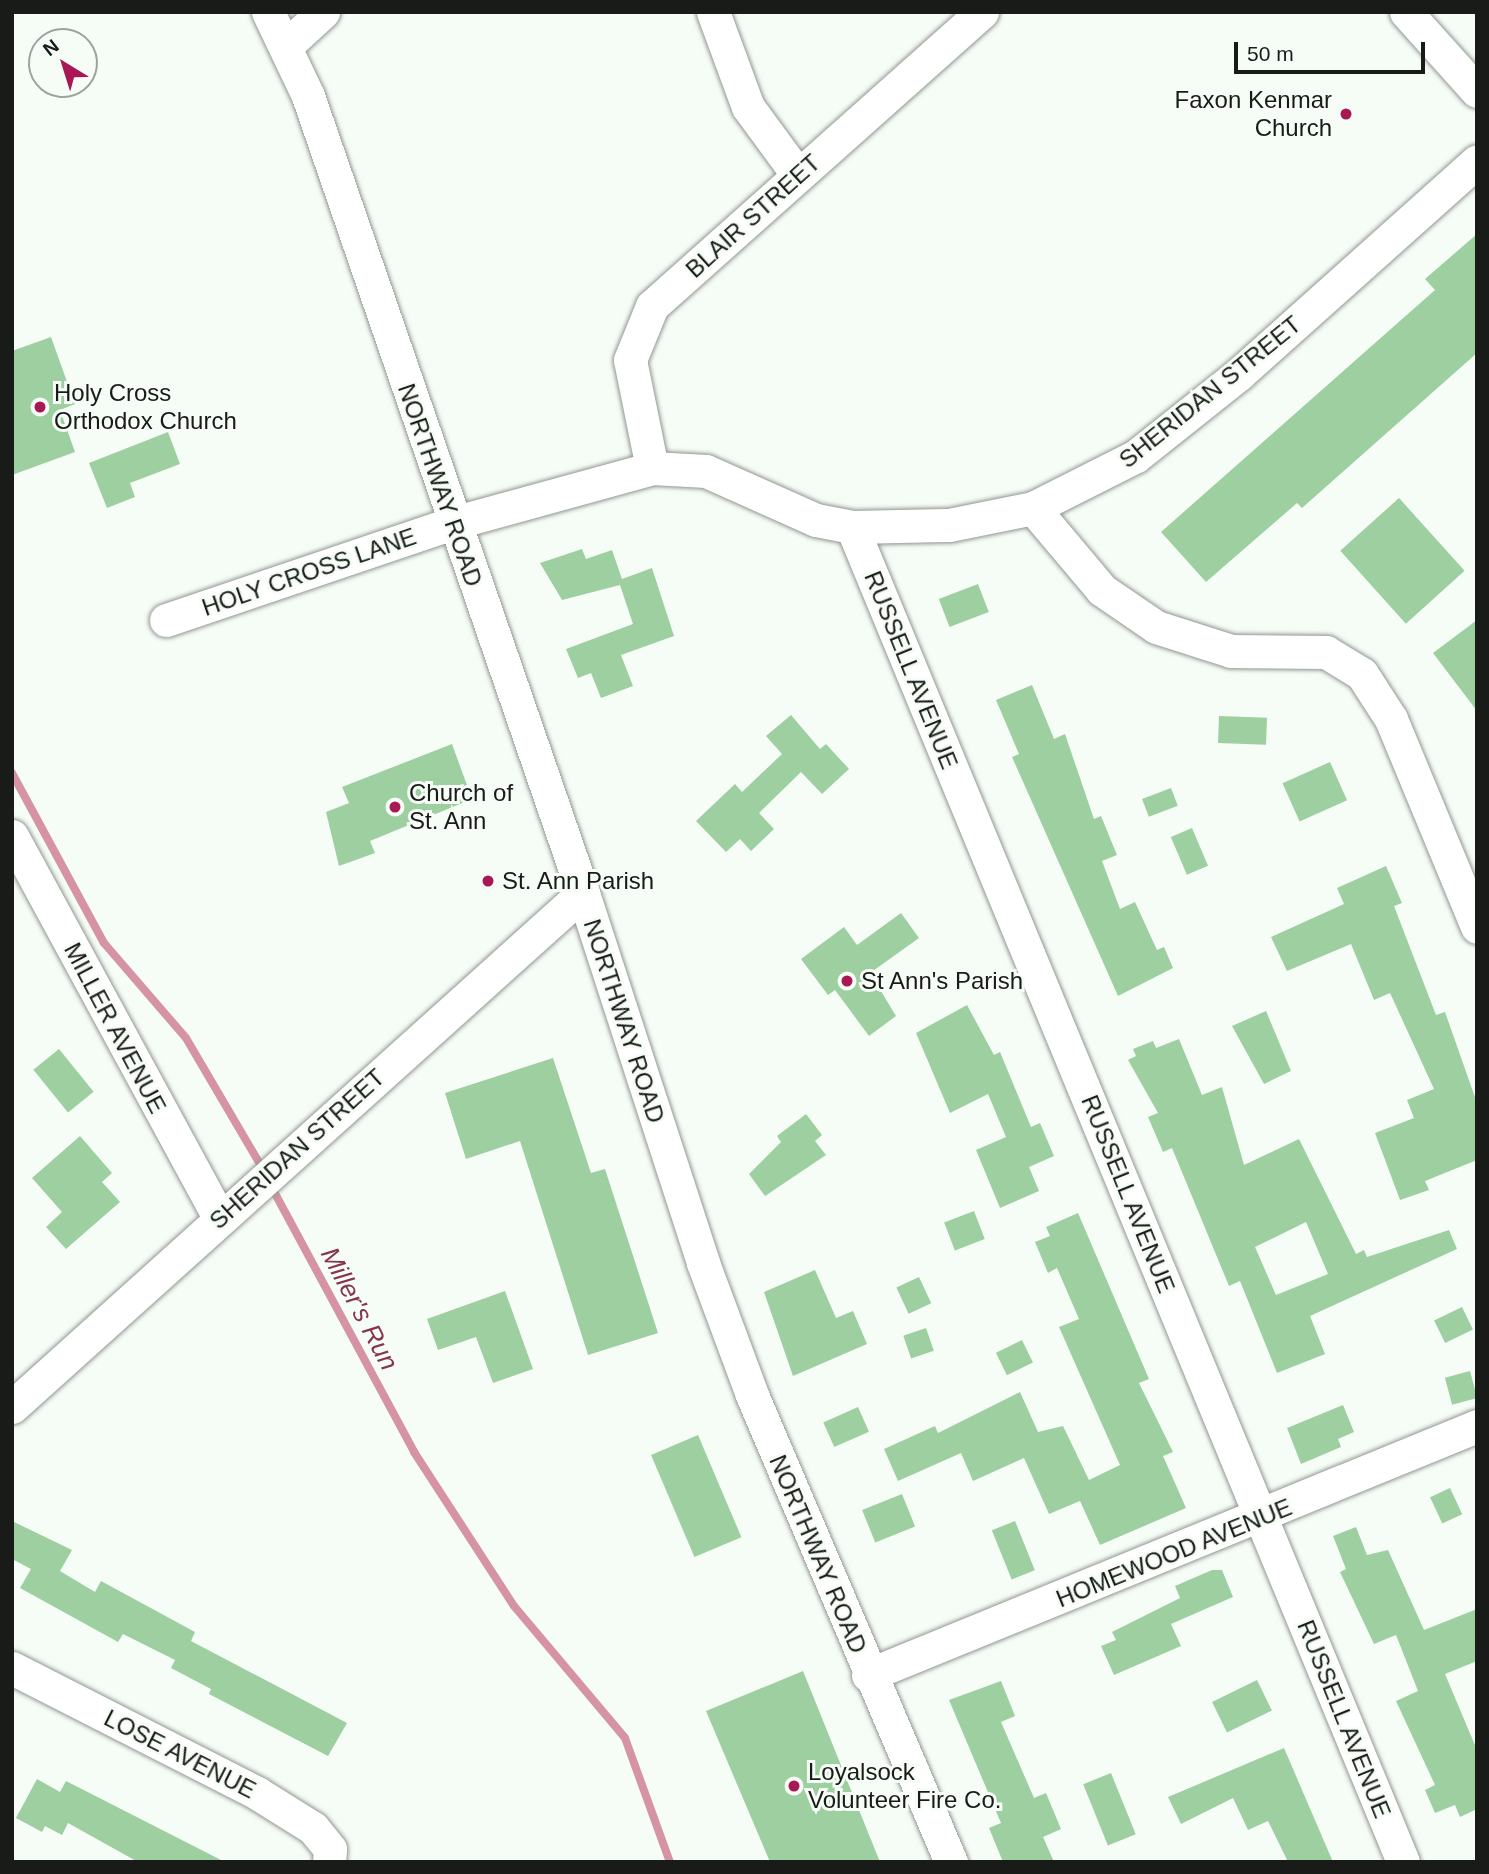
<!DOCTYPE html>
<html>
<head>
<meta charset="utf-8">
<style>
  body { margin:0 }
  #map { position:relative; width:1489px; height:1874px; overflow:hidden; background:#f6fdf6; font-family:Helvetica,sans-serif }
  div>[style] { position:absolute }
  .stream>* { height:8px; margin:-4px; padding:0 4px; transform-origin:4px; border-radius:4px; background:#d693a3 }
  .building>* { inset:0; background:#9dcfa0; transform-origin:0 0 }
  .roads { filter:drop-shadow(0 0 2px #919791) drop-shadow(0 0 2px #919791) }
  .minor>* { height:33px; margin:-16.5px; padding:0 16.5px; transform-origin:16.5px; border-radius:16.5px; background:#fff }
  .dots>* { width:19px; height:19px; translate:-50% -50%; box-sizing:border-box; border:4px solid #f6fdf6; border-radius:50% }
  span { translate:-50% -50%; white-space:nowrap; text-align:center; line-height:1.15; -webkit-text-stroke:6px #f6fdf6; paint-order:stroke }
  .poi-label { font-size:24px; color:#191b19 }
  .right { translate:-100% -50%; text-align:right }
  .left { translate:0 -50%; text-align:left }
  .street-label { font-size:24px; color:#191b19 }
  .water-label { font-size:26px; color:#86354e; font-style:italic }
  .frame { position:absolute; inset:0; border:14px solid #191b19; pointer-events:none }
  .north { position:absolute; left:28px; top:28px; width:70px; height:70px; box-sizing:border-box; background:#f6fdf6; border:2px solid #9ea39e; border-radius:50%; rotate:322deg; font-size:19px; font-weight:700; line-height:28px; text-align:center; color:#191b19 }
  .north::after { content:''; display:block; margin:auto; width:24px; height:32px; background:#a91854; clip-path:polygon(50% 0,100% 100%,50% 72%,0 100%) }
  .scale { position:absolute; left:1234px; top:42px; width:191px; height:32px; box-sizing:border-box; border:4px solid #191b19; border-top:0; padding-left:9px; font-size:21px; line-height:24px; white-space:nowrap; color:#191b19; -webkit-text-stroke:5px #f6fdf6; paint-order:stroke }
</style>
</head>
<body>
<div id="map">
  <div class="stream">
    <i style="left:12px;top:773px;width:193px;rotate:61.6deg"></i>
    <i style="left:104px;top:943px;width:125px;rotate:49.2deg"></i>
    <i style="left:186px;top:1038px;width:154px;rotate:59.6deg"></i>
    <i style="left:271px;top:1186px;width:302px;rotate:61.7deg"></i>
    <i style="left:414px;top:1452px;width:184px;rotate:57deg"></i>
    <i style="left:514px;top:1606px;width:172px;rotate:49.9deg"></i>
    <i style="left:625px;top:1738px;width:132px;rotate:70.1deg"></i>
  </div>
  <div class="building">
    <i style="clip-path:polygon(1477px 234px,1477px 353px,1302px 508px,1297px 503px,1206px 582px,1161px 532px,1435px 290px,1425px 279px)"></i>
    <i style="clip-path:polygon(51px 337px,75px 404px,60px 410px,75px 452px,12px 475px,12px 351px)"></i>
    <i style="clip-path:polygon(168px 432px,180px 464px,130px 483px,135px 497px,107px 508px,89px 463px)"></i>
    <i style="left:1399px;top:498px;width:98px;height:79px;rotate:48deg"></i>
    <i style="clip-path:polygon(582px 549px,586px 559px,612px 550px,622px 579px,652px 568px,674px 636px,621px 655px,633px 686px,601px 698px,591px 673px,578px 678px,566px 649px,633px 624px,620px 585px,562px 600px,540px 563px)"></i>
    <i style="left:978px;top:584px;width:30px;height:42px;rotate:69deg"></i>
    <i style="clip-path:polygon(1477px 620px,1477px 711px,1433px 653px)"></i>
    <i style="clip-path:polygon(1032px 685px,1054px 739px,1065px 734px,1094px 819px,1101px 816px,1117px 855px,1102px 861px,1120px 909px,1135px 902px,1157px 950px,1164px 947px,1173px 968px,1118px 996px,1012px 757px,1019px 754px,996px 700px)"></i>
    <i style="clip-path:polygon(791px 715px,820px 749px,826px 744px,849px 769px,822px 794px,801px 772px,759px 813px,774px 829px,751px 851px,740px 839px,726px 852px,696px 821px,735px 784px,742px 792px,782px 754px,766px 736px)"></i>
    <i style="left:1219px;top:716px;width:48px;height:27px;rotate:2deg"></i>
    <i style="clip-path:polygon(452px 744px,472px 799px,370px 841px,375px 853px,339px 866px,326px 812px,349px 803px,342px 787px)"></i>
    <i style="left:1330px;top:762px;width:42px;height:52px;rotate:66deg"></i>
    <i style="left:1171px;top:788px;width:19px;height:31px;rotate:69deg"></i>
    <i style="left:1192px;top:828px;width:41px;height:23px;rotate:67deg"></i>
    <i style="clip-path:polygon(1386px 866px,1402px 903px,1394px 906px,1436px 1015px,1445px 1012px,1477px 1103px,1477px 1160px,1425px 1181px,1429px 1190px,1400px 1200px,1375px 1133px,1414px 1118px,1407px 1100px,1434px 1089px,1390px 993px,1374px 1000px,1351px 944px,1287px 971px,1271px 937px,1344px 904px,1337px 888px)"></i>
    <i style="clip-path:polygon(901px 913px,919px 938px,870px 973px,896px 1016px,869px 1036px,835px 990px,828px 995px,801px 959px,844px 927px,857px 945px)"></i>
    <i style="clip-path:polygon(967px 1005px,994px 1055px,1000px 1052px,1031px 1127px,1040px 1123px,1054px 1156px,1029px 1167px,1039px 1191px,1000px 1208px,976px 1150px,1006px 1137px,988px 1094px,950px 1113px,916px 1033px)"></i>
    <i style="clip-path:polygon(1266px 1011px,1291px 1071px,1264px 1084px,1232px 1026px)"></i>
    <i style="clip-path:polygon(evenodd,1179px 1039px,1202px 1095px,1222px 1087px,1244px 1165px,1299px 1139px,1356px 1254px,1364px 1250px,1367px 1257px,1449px 1230px,1457px 1249px,1310px 1316px,1325px 1354px,1277px 1373px,1240px 1281px,1229px 1286px,1172px 1148px,1163px 1152px,1148px 1117px,1158px 1113px,1128px 1060px,1136px 1056px,1133px 1049px,1153px 1041px,1156px 1048px,1179px 1039px,1306px 1222px,1328px 1274px,1276px 1295px,1255px 1247px,1306px 1222px)"></i>
    <i style="left:59px;top:1049px;width:55px;height:33px;rotate:51deg"></i>
    <i style="clip-path:polygon(553px 1058px,591px 1173px,605px 1169px,658px 1333px,588px 1355px,520px 1141px,466px 1159px,445px 1093px)"></i>
    <i style="clip-path:polygon(806px 1114px,822px 1135px,815px 1141px,826px 1155px,765px 1196px,749px 1174px,781px 1142px,777px 1136px)"></i>
    <i style="clip-path:polygon(80px 1136px,112px 1173px,102px 1182px,120px 1202px,66px 1249px,46px 1227px,62px 1212px,32px 1178px)"></i>
    <i style="left:974px;top:1211px;width:30px;height:32px;rotate:69deg"></i>
    <i style="clip-path:polygon(1078px 1213px,1149px 1379px,1139px 1383px,1173px 1452px,1163px 1456px,1186px 1508px,1100px 1545px,1080px 1501px,1049px 1514px,1024px 1458px,973px 1481px,961px 1453px,898px 1481px,884px 1449px,935px 1426px,938px 1433px,1020px 1392px,1038px 1432px,1063px 1426px,1089px 1480px,1120px 1465px,1059px 1327px,1079px 1319px,1057px 1268px,1048px 1273px,1035px 1242px,1050px 1236px,1046px 1227px)"></i>
    <i style="clip-path:polygon(815px 1270px,836px 1318px,853px 1311px,867px 1344px,793px 1376px,764px 1292px)"></i>
    <i style="left:919px;top:1277px;width:29px;height:25px;rotate:65deg"></i>
    <i style="clip-path:polygon(505px 1291px,533px 1369px,493px 1383px,476px 1337px,438px 1350px,427px 1319px)"></i>
    <i style="left:1462px;top:1307px;width:25px;height:31px;rotate:64deg"></i>
    <i style="left:926px;top:1328px;width:24px;height:24px;rotate:71deg"></i>
    <i style="left:1022px;top:1340px;width:25px;height:29px;rotate:64deg"></i>
    <i style="left:1470px;top:1371px;width:28px;height:26px;rotate:75deg"></i>
    <i style="clip-path:polygon(1343px 1405px,1354px 1432px,1338px 1439px,1341px 1447px,1301px 1464px,1287px 1428px)"></i>
    <i style="left:858px;top:1407px;width:27px;height:38px;rotate:66deg"></i>
    <i style="left:698px;top:1435px;width:111px;height:51px;rotate:67deg"></i>
    <i style="left:1450px;top:1488px;width:29px;height:22px;rotate:65deg"></i>
    <i style="left:902px;top:1494px;width:35px;height:43px;rotate:68deg"></i>
    <i style="clip-path:polygon(12px 1521px,72px 1550px,60px 1571px,95px 1592px,101px 1581px,195px 1632px,191px 1641px,347px 1723px,328px 1756px,209px 1694px,211px 1689px,171px 1668px,175px 1660px,123px 1634px,118px 1642px,20px 1588px,31px 1569px,12px 1559px)"></i>
    <i style="left:1015px;top:1521px;width:53px;height:25px;rotate:68deg"></i>
    <i style="clip-path:polygon(1356px 1527px,1367px 1555px,1388px 1550px,1424px 1630px,1477px 1609px,1477px 1661px,1445px 1674px,1477px 1750px,1477px 1809px,1460px 1817px,1455px 1805px,1435px 1813px,1425px 1790px,1435px 1785px,1396px 1701px,1418px 1691px,1396px 1635px,1374px 1644px,1340px 1572px,1346px 1569px,1333px 1536px)"></i>
    <i style="clip-path:polygon(1212px 1570px,1222px 1570px,1233px 1597px,1171px 1624px,1181px 1646px,1114px 1675px,1101px 1646px,1116px 1640px,1112px 1632px,1180px 1598px,1175px 1586px)"></i>
    <i style="clip-path:polygon(803px 1671px,880px 1862px,770px 1862px,706px 1711px)"></i>
    <i style="left:1257px;top:1680px;width:34px;height:50px;rotate:64deg"></i>
    <i style="clip-path:polygon(1001px 1681px,1015px 1716px,1001px 1722px,1034px 1798px,1046px 1793px,1061px 1829px,1043px 1837px,1054px 1862px,1003px 1862px,989px 1828px,1001px 1823px,949px 1700px)"></i>
    <i style="clip-path:polygon(1284px 1748px,1333px 1862px,1288px 1862px,1268px 1821px,1248px 1830px,1233px 1798px,1181px 1824px,1168px 1797px)"></i>
    <i style="left:1111px;top:1773px;width:66px;height:30px;rotate:68deg"></i>
    <i style="clip-path:polygon(37px 1779px,60px 1792px,66px 1781px,225px 1862px,138px 1862px,68px 1823px,62px 1835px,45px 1826px,42px 1832px,16px 1818px)"></i>
  </div>
  <div class="roads">
    <div class="minor">
      <i style="left:268px;top:12px;width:93px;rotate:64.5deg"></i>
      <i style="left:308px;top:96px;width:843px;rotate:70.96deg"></i>
      <i style="left:583px;top:893px;width:389px;rotate:72deg"></i>
      <i style="left:703px;top:1263px;width:141px;rotate:69.6deg"></i>
      <i style="left:752px;top:1395px;width:508px;rotate:66.92deg"></i>
      <i style="left:713px;top:12px;width:101px;rotate:69.8deg"></i>
      <i style="left:748px;top:107px;width:84px;rotate:53.7deg"></i>
      <i style="left:1406px;top:12px;width:106px;rotate:48.1deg"></i>
      <i style="left:287px;top:45px;width:49px;rotate:-42.5deg"></i>
      <i style="left:652px;top:468px;width:110px;rotate:-101.5deg"></i>
      <i style="left:630px;top:360px;width:58px;rotate:-67.8deg"></i>
      <i style="left:652px;top:306px;width:442px;rotate:-41.7deg"></i>
      <i style="left:1033px;top:508px;width:107px;rotate:49.9deg"></i>
      <i style="left:1102px;top:590px;width:65px;rotate:34.4deg"></i>
      <i style="left:1156px;top:627px;width:79px;rotate:17.7deg"></i>
      <i style="left:1231px;top:651px;width:95px;rotate:0.6deg"></i>
      <i style="left:1326px;top:652px;width:42px;rotate:31.4deg"></i>
      <i style="left:1362px;top:674px;width:54px;rotate:57.2deg"></i>
      <i style="left:1391px;top:719px;width:225px;rotate:67.5deg"></i>
      <i style="left:852px;top:527px;width:1444px;rotate:67.57deg"></i>
      <i style="left:166px;top:620px;width:303px;rotate:-18.7deg"></i>
      <i style="left:453px;top:523px;width:206px;rotate:-15.4deg"></i>
      <i style="left:652px;top:468px;width:54px;rotate:3.2deg"></i>
      <i style="left:706px;top:471px;width:120px;rotate:24deg"></i>
      <i style="left:816px;top:520px;width:37px;rotate:11deg"></i>
      <i style="left:852px;top:527px;width:97px;rotate:-1.2deg"></i>
      <i style="left:949px;top:525px;width:86px;rotate:-11.4deg"></i>
      <i style="left:1033px;top:508px;width:115px;rotate:-26.8deg"></i>
      <i style="left:1136px;top:456px;width:132px;rotate:-38.5deg"></i>
      <i style="left:1239px;top:374px;width:319px;rotate:-41.8deg"></i>
      <i style="left:12px;top:836px;width:436px;rotate:61.5deg"></i>
      <i style="left:12px;top:1407px;width:768px;rotate:-41.99deg"></i>
      <i style="left:12px;top:1668px;width:275px;rotate:27deg"></i>
      <i style="left:257px;top:1793px;width:66px;rotate:32deg"></i>
      <i style="left:313px;top:1828px;width:27px;rotate:51deg"></i>
      <i style="left:330px;top:1849px;width:13px;rotate:94deg"></i>
      <i style="left:868px;top:1675px;width:658px;rotate:-22.24deg"></i>
    </div>
  </div>
  <div class="dots">
    <i style="left:1346px;top:114px;background:#a91854"></i>
    <i style="left:40px;top:407px;background:#a91854"></i>
    <i style="left:395px;top:807px;background:#a91854"></i>
    <i style="left:488px;top:881px;background:#a91854"></i>
    <i style="left:847px;top:981px;background:#a91854"></i>
    <i style="left:794px;top:1786px;background:#a91854"></i>
  </div>
  <div class="poi-label">
    <span class="right" style="left:1332px;top:114px">Faxon Kenmar<br>Church</span>
    <span class="left" style="left:54px;top:407px">Holy Cross<br>Orthodox Church</span>
    <span class="left" style="left:409px;top:807px">Church of<br>St. Ann</span>
    <span class="left" style="left:502px;top:881px">St. Ann Parish</span>
    <span class="left" style="left:861px;top:981px">St Ann's Parish</span>
    <span class="left" style="left:808px;top:1786px">Loyalsock<br>Volunteer Fire Co.</span>
  </div>
  <div class="street-label">
    <span style="left:753px;top:216px;rotate:-42deg">BLAIR STREET</span>
    <span style="left:1210px;top:392px;rotate:-39deg">SHERIDAN STREET</span>
    <span style="left:440px;top:485px;rotate:71deg">NORTHWAY ROAD</span>
    <span style="left:309px;top:572px;rotate:-19deg">HOLY CROSS LANE</span>
    <span style="left:911px;top:670px;rotate:68deg">RUSSELL AVENUE</span>
    <span style="left:624px;top:1021px;rotate:72deg">NORTHWAY ROAD</span>
    <span style="left:115px;top:1028px;rotate:62deg">MILLER AVENUE</span>
    <span style="left:297px;top:1149px;rotate:-42deg">SHERIDAN STREET</span>
    <span style="left:1128px;top:1194px;rotate:68deg">RUSSELL AVENUE</span>
    <span style="left:1174px;top:1553px;rotate:-22deg">HOMEWOOD AVENUE</span>
    <span style="left:818px;top:1554px;rotate:67deg">NORTHWAY ROAD</span>
    <span style="left:1344px;top:1719px;rotate:68deg">RUSSELL AVENUE</span>
    <span style="left:180px;top:1754px;rotate:27deg">LOSE AVENUE</span>
  </div>
  <div class="water-label">
    <span style="left:359px;top:1309px;rotate:62deg">Miller's Run</span>
  </div>
  <div class="frame"></div>
  <div class="north">N</div>
  <div class="scale">50 m</div>
</div>
</body>
</html>
